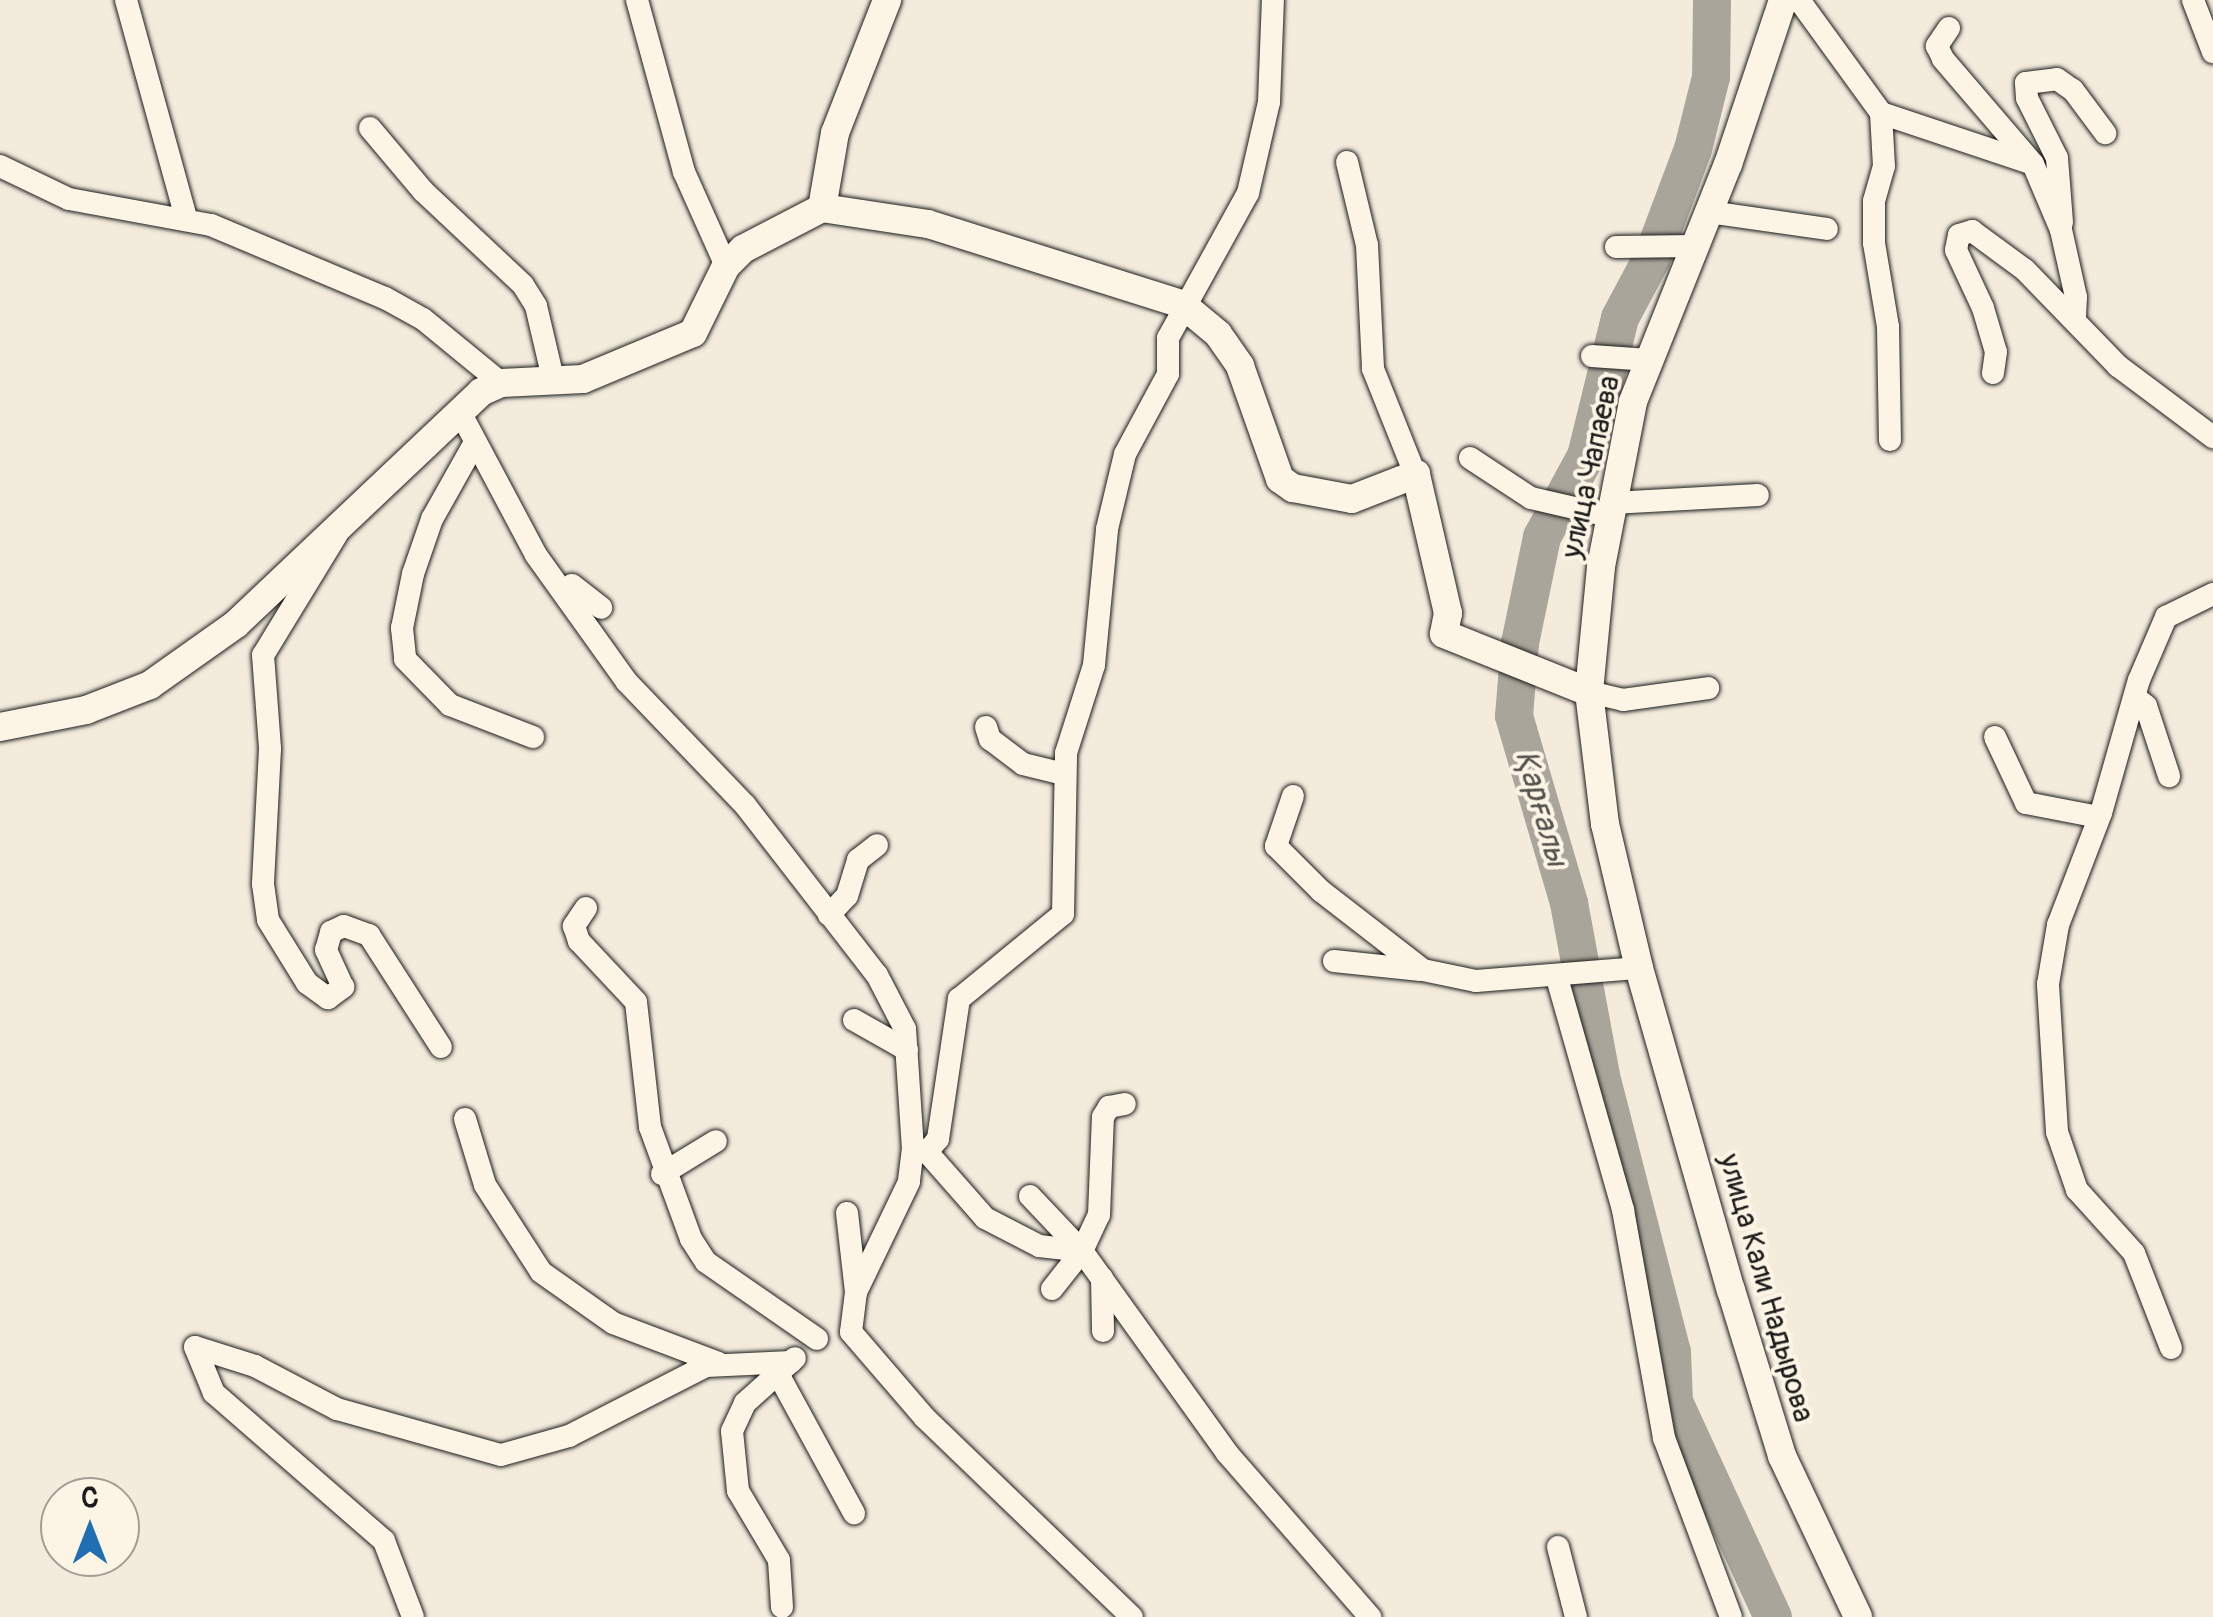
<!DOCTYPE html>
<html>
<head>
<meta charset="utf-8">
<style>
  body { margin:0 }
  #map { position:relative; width:2213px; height:1617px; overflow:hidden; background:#f3ecdd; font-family:Pangolin,sans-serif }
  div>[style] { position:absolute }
  .river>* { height:38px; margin:-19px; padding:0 19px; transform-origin:19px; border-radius:19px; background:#aaa59b }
  .roads { filter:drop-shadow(0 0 2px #1c1c1c) drop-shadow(0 0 2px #1c1c1c) }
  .minor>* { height:22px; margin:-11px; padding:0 11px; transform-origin:11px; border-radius:11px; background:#fcf5e5 }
  .tertiary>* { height:28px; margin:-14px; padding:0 14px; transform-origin:14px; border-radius:14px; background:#fcf5e5 }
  span { translate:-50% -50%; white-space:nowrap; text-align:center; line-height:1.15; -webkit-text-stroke:8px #fcf5e5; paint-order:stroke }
  .street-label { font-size:30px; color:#1c1c1c }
  .water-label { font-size:32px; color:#55534f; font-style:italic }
  .north { position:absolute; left:40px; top:1477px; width:100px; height:100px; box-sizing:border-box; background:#fcf5e5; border:2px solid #a29e95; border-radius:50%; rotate:0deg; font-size:28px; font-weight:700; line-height:40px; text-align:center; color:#1c1c1c }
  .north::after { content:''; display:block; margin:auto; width:35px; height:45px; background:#1f6fb2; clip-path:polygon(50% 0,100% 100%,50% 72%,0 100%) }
</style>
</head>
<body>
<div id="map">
  <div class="river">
    <i style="left:1712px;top:0;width:77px;rotate:90.7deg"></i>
    <i style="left:1711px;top:77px;width:74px;rotate:104deg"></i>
    <i style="left:1693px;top:149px;width:116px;rotate:110.6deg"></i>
    <i style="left:1652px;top:258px;width:68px;rotate:118.1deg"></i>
    <i style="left:1620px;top:318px;width:142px;rotate:103.8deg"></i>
    <i style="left:1586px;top:456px;width:92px;rotate:118.5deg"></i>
    <i style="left:1542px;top:537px;width:108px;rotate:101.7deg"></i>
    <i style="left:1520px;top:643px;width:73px;rotate:94.7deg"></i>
    <i style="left:1514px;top:716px;width:195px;rotate:73.6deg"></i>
    <i style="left:1569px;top:903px;width:176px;rotate:79.5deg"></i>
    <i style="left:1601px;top:1076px;width:285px;rotate:75.6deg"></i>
    <i style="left:1672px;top:1352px;width:50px;rotate:87.7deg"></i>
    <i style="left:1674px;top:1402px;width:237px;rotate:65.3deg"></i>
  </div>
  <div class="roads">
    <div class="minor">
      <i style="left:126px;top:0;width:226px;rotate:74.6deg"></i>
      <i style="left:637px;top:0;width:178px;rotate:74.7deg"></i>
      <i style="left:684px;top:172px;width:103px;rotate:65.9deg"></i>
      <i style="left:1799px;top:0;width:140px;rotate:54deg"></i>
      <i style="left:1881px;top:113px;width:53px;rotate:86.8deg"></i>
      <i style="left:1884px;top:166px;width:36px;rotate:106deg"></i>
      <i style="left:1874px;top:201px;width:42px;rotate:90deg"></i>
      <i style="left:1874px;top:243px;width:85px;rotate:80.5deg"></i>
      <i style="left:1888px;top:327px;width:113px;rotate:89deg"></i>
      <i style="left:2193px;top:0;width:56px;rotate:69deg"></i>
      <i style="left:1949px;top:28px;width:22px;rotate:124deg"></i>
      <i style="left:1937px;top:46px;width:14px;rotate:65deg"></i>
      <i style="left:1943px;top:59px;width:138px;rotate:49.4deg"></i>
      <i style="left:2033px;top:164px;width:72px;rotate:67deg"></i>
      <i style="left:2061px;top:230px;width:69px;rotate:77.4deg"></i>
      <i style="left:2076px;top:297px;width:22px;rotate:93deg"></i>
      <i style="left:1881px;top:113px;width:160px;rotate:18.5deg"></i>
      <i style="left:370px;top:128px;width:82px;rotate:49.9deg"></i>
      <i style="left:423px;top:191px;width:137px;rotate:43.2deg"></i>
      <i style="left:523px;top:285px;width:25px;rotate:58deg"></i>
      <i style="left:536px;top:306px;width:79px;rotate:76.8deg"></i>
      <i style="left:1347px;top:162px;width:85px;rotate:76.5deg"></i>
      <i style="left:1367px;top:245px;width:124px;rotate:87.2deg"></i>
      <i style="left:1373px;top:369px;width:118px;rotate:68.2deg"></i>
      <i style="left:0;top:166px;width:76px;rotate:25.6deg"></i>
      <i style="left:69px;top:199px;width:144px;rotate:10.4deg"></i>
      <i style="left:211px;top:225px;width:189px;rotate:22.8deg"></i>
      <i style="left:385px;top:298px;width:43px;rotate:28.9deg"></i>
      <i style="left:423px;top:319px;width:101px;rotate:39.4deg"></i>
      <i style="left:1709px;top:212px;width:119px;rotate:8.2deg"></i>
      <i style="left:2062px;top:222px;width:64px;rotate:-94.5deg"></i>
      <i style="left:2057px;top:158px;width:67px;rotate:-116.6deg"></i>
      <i style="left:2027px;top:98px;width:15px;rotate:-94deg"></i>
      <i style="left:2026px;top:83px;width:31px;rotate:-7deg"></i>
      <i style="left:2057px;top:79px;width:19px;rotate:35deg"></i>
      <i style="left:2073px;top:90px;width:54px;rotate:53.3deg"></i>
      <i style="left:1616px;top:247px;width:79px;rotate:-0.7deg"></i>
      <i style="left:1592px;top:356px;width:57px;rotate:4deg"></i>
      <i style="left:1993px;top:373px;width:21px;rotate:-82deg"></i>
      <i style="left:1996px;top:352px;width:46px;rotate:-106.5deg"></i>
      <i style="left:1983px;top:308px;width:64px;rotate:-115deg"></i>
      <i style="left:1956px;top:250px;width:15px;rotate:-79deg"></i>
      <i style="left:1959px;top:235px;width:14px;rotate:-17deg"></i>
      <i style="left:1972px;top:231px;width:66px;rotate:36.3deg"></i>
      <i style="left:2025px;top:270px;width:134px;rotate:45.9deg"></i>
      <i style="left:2118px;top:366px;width:119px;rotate:36.8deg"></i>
      <i style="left:460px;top:412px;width:162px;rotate:62deg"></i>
      <i style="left:536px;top:555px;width:156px;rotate:54.4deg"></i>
      <i style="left:627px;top:682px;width:170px;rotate:46.2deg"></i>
      <i style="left:745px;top:805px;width:215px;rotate:52.2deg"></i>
      <i style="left:877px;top:975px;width:61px;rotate:62.6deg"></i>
      <i style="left:905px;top:1029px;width:119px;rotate:86.2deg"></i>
      <i style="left:913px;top:1148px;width:34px;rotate:97deg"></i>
      <i style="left:909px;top:1182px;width:122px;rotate:115.7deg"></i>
      <i style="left:856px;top:1292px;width:40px;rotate:97.1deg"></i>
      <i style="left:851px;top:1332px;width:113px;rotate:49.3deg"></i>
      <i style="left:925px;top:1418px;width:287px;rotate:43.9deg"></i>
      <i style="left:473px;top:446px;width:84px;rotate:119.3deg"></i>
      <i style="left:432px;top:519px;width:58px;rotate:109.1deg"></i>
      <i style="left:413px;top:574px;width:55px;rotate:101.5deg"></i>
      <i style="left:402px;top:628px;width:31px;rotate:84deg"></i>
      <i style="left:405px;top:659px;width:64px;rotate:45.6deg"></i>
      <i style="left:450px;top:705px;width:89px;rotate:21.1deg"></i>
      <i style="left:1470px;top:458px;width:73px;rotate:33.3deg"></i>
      <i style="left:1531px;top:498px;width:80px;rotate:13deg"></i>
      <i style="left:1612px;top:503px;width:146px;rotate:-3.1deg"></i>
      <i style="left:337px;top:534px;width:142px;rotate:121.4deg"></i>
      <i style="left:263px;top:655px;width:94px;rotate:85.7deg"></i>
      <i style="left:270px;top:749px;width:135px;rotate:93deg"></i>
      <i style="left:263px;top:884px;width:36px;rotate:82deg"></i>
      <i style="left:268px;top:920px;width:74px;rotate:58.2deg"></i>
      <i style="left:307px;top:983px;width:26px;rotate:36deg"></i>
      <i style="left:328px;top:998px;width:19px;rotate:-36deg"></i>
      <i style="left:343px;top:987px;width:41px;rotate:-114.7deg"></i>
      <i style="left:326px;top:950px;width:19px;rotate:-74deg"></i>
      <i style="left:331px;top:932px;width:14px;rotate:-25deg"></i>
      <i style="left:344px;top:926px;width:27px;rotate:20deg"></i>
      <i style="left:369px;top:935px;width:133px;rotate:57.3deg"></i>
      <i style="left:572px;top:585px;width:37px;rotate:38deg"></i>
      <i style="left:1589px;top:692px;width:35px;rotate:13deg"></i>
      <i style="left:1623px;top:700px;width:86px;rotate:-8deg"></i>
      <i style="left:2135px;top:697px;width:14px;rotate:39deg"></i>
      <i style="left:2146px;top:706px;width:74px;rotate:71.8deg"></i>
      <i style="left:986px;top:727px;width:13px;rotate:72deg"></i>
      <i style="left:990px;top:739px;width:41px;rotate:37.1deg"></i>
      <i style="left:1023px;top:764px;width:42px;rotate:13.7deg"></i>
      <i style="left:1995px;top:737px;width:73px;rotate:64.8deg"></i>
      <i style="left:2026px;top:803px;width:74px;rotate:10.9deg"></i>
      <i style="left:1293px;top:796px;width:53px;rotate:108.8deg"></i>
      <i style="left:1276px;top:846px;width:64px;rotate:45deg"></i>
      <i style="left:1321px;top:891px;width:129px;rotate:37.8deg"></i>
      <i style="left:1423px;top:970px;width:54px;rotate:11.7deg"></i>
      <i style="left:1476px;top:981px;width:164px;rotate:-4.6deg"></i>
      <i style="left:586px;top:908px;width:22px;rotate:124deg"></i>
      <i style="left:574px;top:926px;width:16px;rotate:72deg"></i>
      <i style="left:579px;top:941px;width:83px;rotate:46.9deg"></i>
      <i style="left:636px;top:1002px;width:126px;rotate:83.6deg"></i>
      <i style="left:650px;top:1127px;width:119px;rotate:69.9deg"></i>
      <i style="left:691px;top:1239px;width:27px;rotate:57deg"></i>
      <i style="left:706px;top:1262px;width:135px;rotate:34.7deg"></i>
      <i style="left:829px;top:915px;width:26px;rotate:-47deg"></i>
      <i style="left:847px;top:896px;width:38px;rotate:-73deg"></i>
      <i style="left:858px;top:860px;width:24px;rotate:-38deg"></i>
      <i style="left:1334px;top:961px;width:85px;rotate:6deg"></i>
      <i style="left:1557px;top:978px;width:241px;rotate:74.1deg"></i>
      <i style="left:1623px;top:1210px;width:232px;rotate:79.8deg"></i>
      <i style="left:1664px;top:1438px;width:191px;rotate:69.5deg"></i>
      <i style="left:854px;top:1020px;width:61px;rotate:29.5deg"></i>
      <i style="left:465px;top:1119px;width:69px;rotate:73.1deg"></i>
      <i style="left:485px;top:1185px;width:103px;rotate:57.2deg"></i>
      <i style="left:541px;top:1272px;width:88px;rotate:35.3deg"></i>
      <i style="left:613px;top:1323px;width:113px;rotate:20.7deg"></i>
      <i style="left:913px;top:1148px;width:15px;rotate:16deg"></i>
      <i style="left:927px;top:1152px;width:17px;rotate:-50deg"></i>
      <i style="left:938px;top:1139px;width:142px;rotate:-81.5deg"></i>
      <i style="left:959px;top:999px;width:134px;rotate:-39.3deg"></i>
      <i style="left:1063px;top:914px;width:161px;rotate:-88.9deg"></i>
      <i style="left:1066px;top:753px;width:92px;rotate:-72.3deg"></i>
      <i style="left:1094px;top:665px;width:137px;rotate:-84.5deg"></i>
      <i style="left:1107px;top:529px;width:77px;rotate:-76.5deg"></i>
      <i style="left:1125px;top:454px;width:91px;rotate:-61.7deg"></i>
      <i style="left:1168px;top:374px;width:36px;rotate:-90deg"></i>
      <i style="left:1168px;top:338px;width:166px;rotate:-61.1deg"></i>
      <i style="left:1248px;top:193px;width:93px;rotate:-77deg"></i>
      <i style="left:1269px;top:102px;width:102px;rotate:-87.8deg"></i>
      <i style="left:927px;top:1152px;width:88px;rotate:48.7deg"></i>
      <i style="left:985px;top:1218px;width:61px;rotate:27.4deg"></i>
      <i style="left:1039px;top:1246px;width:43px;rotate:6.6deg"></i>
      <i style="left:1082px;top:1251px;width:40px;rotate:-65deg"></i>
      <i style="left:1099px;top:1215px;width:98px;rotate:-87.7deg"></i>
      <i style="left:1103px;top:1117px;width:12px;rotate:-59deg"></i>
      <i style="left:1109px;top:1107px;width:16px;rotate:-11deg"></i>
      <i style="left:662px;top:1174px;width:63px;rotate:-31.4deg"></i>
      <i style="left:1030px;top:1196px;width:76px;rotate:46.6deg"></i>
      <i style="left:1082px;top:1251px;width:249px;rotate:54.3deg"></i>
      <i style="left:1227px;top:1453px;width:218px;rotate:48.9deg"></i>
      <i style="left:847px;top:1213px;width:80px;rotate:83.5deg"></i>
      <i style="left:1102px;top:1278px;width:53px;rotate:88.9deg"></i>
      <i style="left:1052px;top:1289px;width:48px;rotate:-51.7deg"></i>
      <i style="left:195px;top:1347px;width:63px;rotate:17.6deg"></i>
      <i style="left:255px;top:1366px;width:93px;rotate:27.7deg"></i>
      <i style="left:337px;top:1409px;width:170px;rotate:15.7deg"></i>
      <i style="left:501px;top:1455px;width:71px;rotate:-15.6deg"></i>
      <i style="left:569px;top:1436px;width:154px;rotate:-27.1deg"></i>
      <i style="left:706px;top:1366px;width:85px;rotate:-2.7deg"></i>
      <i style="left:195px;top:1347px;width:50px;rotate:67.6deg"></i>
      <i style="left:214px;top:1393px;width:225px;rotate:41deg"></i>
      <i style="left:384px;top:1541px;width:81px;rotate:69.1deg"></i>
      <i style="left:2171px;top:1348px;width:102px;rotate:-111.3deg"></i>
      <i style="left:2134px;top:1253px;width:85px;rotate:-132.1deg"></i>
      <i style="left:2077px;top:1190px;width:61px;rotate:-109deg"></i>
      <i style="left:2057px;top:1132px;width:148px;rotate:-93.5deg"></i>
      <i style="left:2048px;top:984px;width:60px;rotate:-80.4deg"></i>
      <i style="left:2058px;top:925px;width:120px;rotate:-69deg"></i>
      <i style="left:2101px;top:813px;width:138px;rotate:-74.1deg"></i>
      <i style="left:2139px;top:680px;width:69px;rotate:-66.8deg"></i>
      <i style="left:2166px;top:617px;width:52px;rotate:-26.1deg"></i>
      <i style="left:777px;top:1372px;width:161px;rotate:61.4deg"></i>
      <i style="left:1558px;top:1547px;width:72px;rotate:75.6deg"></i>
      <i style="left:782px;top:1607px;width:47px;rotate:-93.7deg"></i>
      <i style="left:779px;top:1560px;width:80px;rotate:-120.7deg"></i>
      <i style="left:738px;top:1491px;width:60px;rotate:-95.7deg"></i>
      <i style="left:732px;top:1431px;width:31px;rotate:-65deg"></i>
      <i style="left:745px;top:1403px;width:67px;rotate:-42deg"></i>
    </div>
    <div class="tertiary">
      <i style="left:1783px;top:0;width:173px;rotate:108.5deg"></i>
      <i style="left:1728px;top:164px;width:256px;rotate:111.8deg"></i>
      <i style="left:1633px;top:402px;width:168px;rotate:101deg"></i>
      <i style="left:1601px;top:567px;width:126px;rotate:95.5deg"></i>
      <i style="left:1589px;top:692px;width:133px;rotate:83.1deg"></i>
      <i style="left:1605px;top:824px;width:148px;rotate:76.7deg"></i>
      <i style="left:1639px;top:968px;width:335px;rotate:74.1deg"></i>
      <i style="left:1731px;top:1290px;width:174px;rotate:72.9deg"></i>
      <i style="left:1782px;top:1456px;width:178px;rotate:64.7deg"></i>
      <i style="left:822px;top:208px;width:76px;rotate:-80.2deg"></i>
      <i style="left:835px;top:133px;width:143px;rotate:-68.6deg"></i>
      <i style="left:1417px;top:479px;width:138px;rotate:77deg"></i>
      <i style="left:1448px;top:613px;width:21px;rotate:101deg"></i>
      <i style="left:1444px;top:634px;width:156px;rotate:21.8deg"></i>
      <i style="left:0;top:727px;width:88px;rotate:-11.2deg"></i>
      <i style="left:86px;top:710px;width:69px;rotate:-21.3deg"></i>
      <i style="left:150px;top:685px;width:105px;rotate:-35.3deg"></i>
      <i style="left:236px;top:624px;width:337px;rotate:-43.4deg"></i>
      <i style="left:481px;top:392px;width:22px;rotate:-24deg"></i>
      <i style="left:501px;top:383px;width:82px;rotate:-2.8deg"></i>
      <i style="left:583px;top:379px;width:119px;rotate:-22.7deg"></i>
      <i style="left:693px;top:333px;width:75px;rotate:-63.8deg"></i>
      <i style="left:726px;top:266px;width:24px;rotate:-45deg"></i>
      <i style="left:743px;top:249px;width:89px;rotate:-27.4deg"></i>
      <i style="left:822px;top:208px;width:107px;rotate:8.6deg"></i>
      <i style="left:928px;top:224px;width:266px;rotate:17.5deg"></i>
      <i style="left:1182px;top:304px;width:47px;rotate:39.8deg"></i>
      <i style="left:1218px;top:334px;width:39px;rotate:55deg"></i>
      <i style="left:1240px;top:366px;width:120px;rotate:70.5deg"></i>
      <i style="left:1280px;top:479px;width:16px;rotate:35deg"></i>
      <i style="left:1293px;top:488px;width:60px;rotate:10.6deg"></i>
      <i style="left:1352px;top:499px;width:69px;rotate:-21.3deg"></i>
    </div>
  </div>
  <div class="street-label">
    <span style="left:1591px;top:467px;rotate:-78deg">улица Чапаева</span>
    <span style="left:1766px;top:1288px;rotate:74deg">улица Кали Надырова</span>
  </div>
  <div class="water-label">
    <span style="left:1541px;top:808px;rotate:74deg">Қарғалы</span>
  </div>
  <div class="north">С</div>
</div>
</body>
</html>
